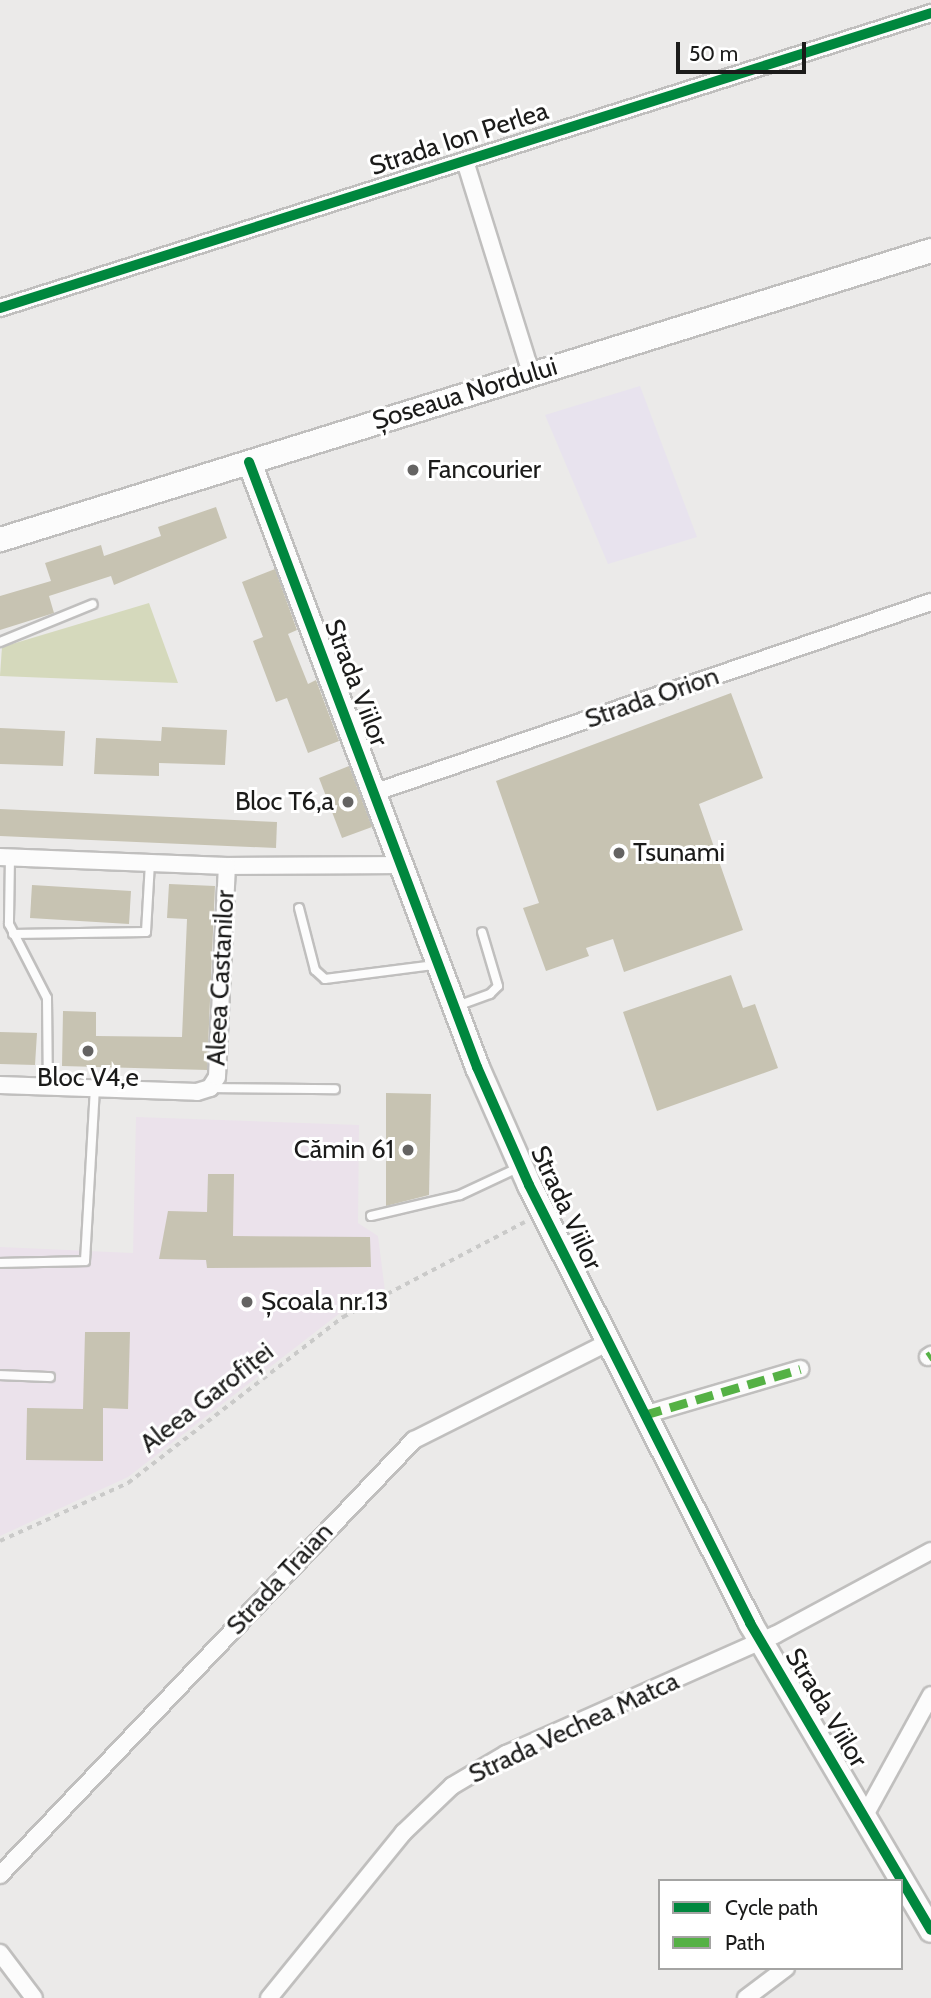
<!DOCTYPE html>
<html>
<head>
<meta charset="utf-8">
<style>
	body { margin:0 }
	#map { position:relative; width:931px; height:1998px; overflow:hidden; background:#ebeae9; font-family:Cabin,sans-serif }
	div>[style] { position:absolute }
	.commercial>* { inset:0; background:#e8e3ee }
	.education>* { inset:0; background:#ebe2eb }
	.green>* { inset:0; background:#d5d9bc }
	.building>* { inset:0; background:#c7c3b2 }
	.path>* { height:3.5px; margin-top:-1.75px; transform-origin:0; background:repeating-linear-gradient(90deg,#cacac9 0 5px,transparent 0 10px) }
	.roads { filter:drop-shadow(2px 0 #c0bfbe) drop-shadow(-2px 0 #c0bfbe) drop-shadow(0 2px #c0bfbe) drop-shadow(0 -2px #c0bfbe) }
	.lane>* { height:8px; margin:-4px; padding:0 4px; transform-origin:4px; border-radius:4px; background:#fcfcfc }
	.street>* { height:16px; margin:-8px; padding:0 8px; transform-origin:8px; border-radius:8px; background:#fcfcfc }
	.secondary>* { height:23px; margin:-11.5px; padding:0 11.5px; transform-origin:11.5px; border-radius:11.5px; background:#fcfcfc }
	.quiet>* { height:9px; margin-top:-4.5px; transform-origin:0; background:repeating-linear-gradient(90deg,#55b145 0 18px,transparent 0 27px) }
	.cycleway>* { height:10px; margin:-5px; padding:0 5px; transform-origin:5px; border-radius:5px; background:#00873e }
	.dots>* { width:19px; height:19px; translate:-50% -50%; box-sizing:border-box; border:4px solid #fff; border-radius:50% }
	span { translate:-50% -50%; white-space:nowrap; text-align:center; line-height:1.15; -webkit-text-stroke:6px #fff; paint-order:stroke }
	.street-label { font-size:26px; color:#1b1b1a }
	.poi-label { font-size:26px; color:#1b1b1a }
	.left { translate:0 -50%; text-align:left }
	.right { translate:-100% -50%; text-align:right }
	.legend { position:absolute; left:658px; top:1879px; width:245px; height:91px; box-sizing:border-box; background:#fff; border:2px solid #a4a4a3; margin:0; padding:9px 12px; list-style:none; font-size:21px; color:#1b1b1a }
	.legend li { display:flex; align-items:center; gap:14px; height:35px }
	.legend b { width:35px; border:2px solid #a4a4a3 }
	.scale { position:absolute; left:676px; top:42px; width:130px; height:32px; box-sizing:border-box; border:4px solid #1b1b1a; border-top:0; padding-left:9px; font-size:21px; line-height:24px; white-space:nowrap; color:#1b1b1a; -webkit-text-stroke:5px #fff; paint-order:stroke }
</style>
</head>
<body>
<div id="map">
	<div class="commercial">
		<i style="clip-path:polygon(640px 386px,697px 537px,608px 564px,545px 415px)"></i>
	</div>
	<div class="education">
		<i style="clip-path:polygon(136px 1117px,359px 1125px,358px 1223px,378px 1236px,385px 1291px,340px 1313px,128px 1477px,0 1536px,0 1247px,133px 1253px)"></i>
	</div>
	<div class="green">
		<i style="clip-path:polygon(149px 603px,178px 683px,0 676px,2px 647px)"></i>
	</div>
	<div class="building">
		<i style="clip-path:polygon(216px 507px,227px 538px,114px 585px,111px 576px,49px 596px,54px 613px,0 630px,0 596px,51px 581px,45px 563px,101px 545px,104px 556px,161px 536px,158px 527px)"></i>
		<i style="clip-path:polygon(275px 569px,297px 630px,288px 634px,308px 684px,316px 680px,339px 741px,308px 753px,287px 698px,276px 702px,253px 641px,263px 637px,242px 582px)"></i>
		<i style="clip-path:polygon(731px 693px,763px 778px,699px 804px,743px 930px,624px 972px,613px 939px,586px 948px,589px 956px,546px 971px,523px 908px,539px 903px,496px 781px)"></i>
		<i style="clip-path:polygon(162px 727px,227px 730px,225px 765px,159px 763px,159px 776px,94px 774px,96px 738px,161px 741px)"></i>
		<i style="clip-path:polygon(0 728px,65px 731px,63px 766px,0 764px)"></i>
		<i style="clip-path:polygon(349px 766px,372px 827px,342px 838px,319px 778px)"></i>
		<i style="clip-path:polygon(0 809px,277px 822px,276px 848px,0 836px)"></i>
		<i style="clip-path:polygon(169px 884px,215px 886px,207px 1070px,62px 1066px,63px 1011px,96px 1012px,96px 1036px,182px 1037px,187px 919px,167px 918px)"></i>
		<i style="clip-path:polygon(32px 885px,131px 891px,129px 924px,30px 918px)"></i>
		<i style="clip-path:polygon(731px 975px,743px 1008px,755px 1004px,778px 1068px,657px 1111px,623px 1012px)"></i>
		<i style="clip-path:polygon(0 1032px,37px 1033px,35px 1065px,0 1064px)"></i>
		<i style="clip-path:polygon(386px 1093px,431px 1094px,429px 1195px,386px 1206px)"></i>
		<i style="clip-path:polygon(208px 1174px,234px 1174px,233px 1236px,370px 1237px,371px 1267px,207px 1268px,206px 1260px,159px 1259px,168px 1211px,207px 1212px)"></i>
		<i style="clip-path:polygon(85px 1332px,130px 1332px,128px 1409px,103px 1408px,103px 1461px,26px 1460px,27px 1408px,83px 1409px)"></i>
	</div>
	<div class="path">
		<i style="left:0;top:1541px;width:141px;rotate:-24.4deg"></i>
		<i style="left:128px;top:1483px;width:272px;rotate:-37.7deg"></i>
		<i style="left:343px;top:1317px;width:205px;rotate:-27.6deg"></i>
	</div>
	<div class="roads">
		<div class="lane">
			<i style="left:0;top:642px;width:100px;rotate:-22.2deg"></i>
			<i style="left:10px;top:857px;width:67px;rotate:90.9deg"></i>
			<i style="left:9px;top:924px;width:83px;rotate:62.8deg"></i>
			<i style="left:47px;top:998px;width:90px;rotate:89.4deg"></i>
			<i style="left:299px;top:908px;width:64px;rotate:75.5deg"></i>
			<i style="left:315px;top:970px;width:13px;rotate:42deg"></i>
			<i style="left:325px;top:979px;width:111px;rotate:-7.3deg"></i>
			<i style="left:13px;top:934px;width:133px;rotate:-0.9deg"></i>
			<i style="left:146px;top:932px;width:69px;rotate:-86.7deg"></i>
			<i style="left:457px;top:1006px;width:35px;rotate:-20deg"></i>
			<i style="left:490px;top:994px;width:11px;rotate:-45deg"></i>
			<i style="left:498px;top:986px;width:56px;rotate:-106.5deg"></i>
			<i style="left:210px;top:1088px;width:125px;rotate:0.5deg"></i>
			<i style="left:371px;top:1216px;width:91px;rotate:-13.3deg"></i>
			<i style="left:460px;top:1195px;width:64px;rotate:-25deg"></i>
			<i style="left:0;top:1263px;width:85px;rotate:-1.3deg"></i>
			<i style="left:85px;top:1261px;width:172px;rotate:-86.7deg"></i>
			<i style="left:0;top:1375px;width:50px;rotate:2.3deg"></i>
		</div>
		<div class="street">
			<i style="left:465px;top:161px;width:222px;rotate:72.7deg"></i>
			<i style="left:0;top:308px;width:977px;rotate:-17.58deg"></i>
			<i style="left:373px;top:793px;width:590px;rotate:-18.9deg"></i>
			<i style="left:0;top:857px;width:227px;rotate:2.3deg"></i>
			<i style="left:227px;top:866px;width:173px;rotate:-0.3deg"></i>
			<i style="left:0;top:1085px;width:197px;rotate:2deg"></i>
			<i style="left:197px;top:1092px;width:14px;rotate:-17deg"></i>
			<i style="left:210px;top:1088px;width:13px;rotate:-58deg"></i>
			<i style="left:217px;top:1077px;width:211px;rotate:-87.3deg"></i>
			<i style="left:928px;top:1357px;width:4px;rotate:-34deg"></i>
			<i style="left:644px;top:1415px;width:163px;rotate:-16.4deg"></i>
			<i style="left:864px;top:1817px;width:139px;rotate:-61.2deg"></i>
			<i style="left:0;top:1875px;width:601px;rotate:-46.42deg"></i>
			<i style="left:414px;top:1440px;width:214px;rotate:-26.7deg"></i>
			<i style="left:0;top:1953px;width:56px;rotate:52.9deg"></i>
			<i style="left:269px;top:1998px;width:213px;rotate:-50.9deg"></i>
			<i style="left:403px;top:1833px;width:68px;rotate:-43.8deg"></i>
			<i style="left:452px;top:1786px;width:63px;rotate:-30.7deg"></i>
			<i style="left:506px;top:1754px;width:294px;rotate:-23.9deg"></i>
			<i style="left:775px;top:1635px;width:177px;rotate:-28.3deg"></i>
			<i style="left:746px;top:1998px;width:50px;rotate:-36.9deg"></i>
		</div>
		<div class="secondary">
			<i style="left:249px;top:462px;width:647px;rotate:69.35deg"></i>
			<i style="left:477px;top:1067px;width:129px;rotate:66.2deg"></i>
			<i style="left:529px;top:1185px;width:491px;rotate:63.2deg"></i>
			<i style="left:750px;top:1623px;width:356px;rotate:59.5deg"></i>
			<i style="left:0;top:539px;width:975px;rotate:-17.25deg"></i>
		</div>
	</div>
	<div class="quiet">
		<i style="left:928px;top:1357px;width:4px;rotate:-34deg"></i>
		<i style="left:644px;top:1415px;width:163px;rotate:-16.4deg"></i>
	</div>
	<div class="cycleway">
		<i style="left:0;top:308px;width:977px;rotate:-17.58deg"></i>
		<i style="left:249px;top:462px;width:647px;rotate:69.35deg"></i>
		<i style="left:477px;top:1067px;width:129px;rotate:66.2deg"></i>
		<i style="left:529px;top:1185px;width:491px;rotate:63.2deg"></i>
		<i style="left:750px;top:1623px;width:356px;rotate:59.5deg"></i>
	</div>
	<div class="dots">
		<i style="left:413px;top:470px;background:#646362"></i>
		<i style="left:348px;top:802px;background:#646362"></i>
		<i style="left:619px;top:853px;background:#646362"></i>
		<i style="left:88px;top:1051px;background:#646362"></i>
		<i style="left:408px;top:1150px;background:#646362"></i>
		<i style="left:247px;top:1302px;background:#646362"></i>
	</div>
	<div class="street-label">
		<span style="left:459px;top:139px;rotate:-18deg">Strada Ion Perlea</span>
		<span style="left:465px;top:394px;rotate:-17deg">Șoseaua Nordului</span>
		<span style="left:356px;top:683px;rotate:69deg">Strada Viilor</span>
		<span style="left:652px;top:698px;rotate:-19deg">Strada Orion</span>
		<span style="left:221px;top:978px;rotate:-87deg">Aleea Castanilor</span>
		<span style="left:566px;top:1208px;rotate:65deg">Strada Viilor</span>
		<span style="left:207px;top:1398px;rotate:-38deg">Aleea Garofiței</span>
		<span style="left:280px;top:1579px;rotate:-47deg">Strada Traian</span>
		<span style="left:826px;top:1708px;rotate:59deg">Strada Viilor</span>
		<span style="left:574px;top:1728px;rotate:-25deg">Strada Vechea Matca</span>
	</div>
	<div class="poi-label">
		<span class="left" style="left:427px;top:470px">Fancourier</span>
		<span class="right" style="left:334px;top:802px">Bloc T6,a</span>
		<span class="left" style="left:633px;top:853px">Tsunami</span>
		<span style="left:88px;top:1078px">Bloc V4,e</span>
		<span class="right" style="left:394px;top:1150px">Cămin 61</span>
		<span class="left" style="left:261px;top:1302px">Școala nr.13</span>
	</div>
	<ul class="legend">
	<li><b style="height:9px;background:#00873e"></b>Cycle path</li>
	<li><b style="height:9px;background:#55b145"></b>Path</li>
	</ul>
	<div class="scale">50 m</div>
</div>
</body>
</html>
